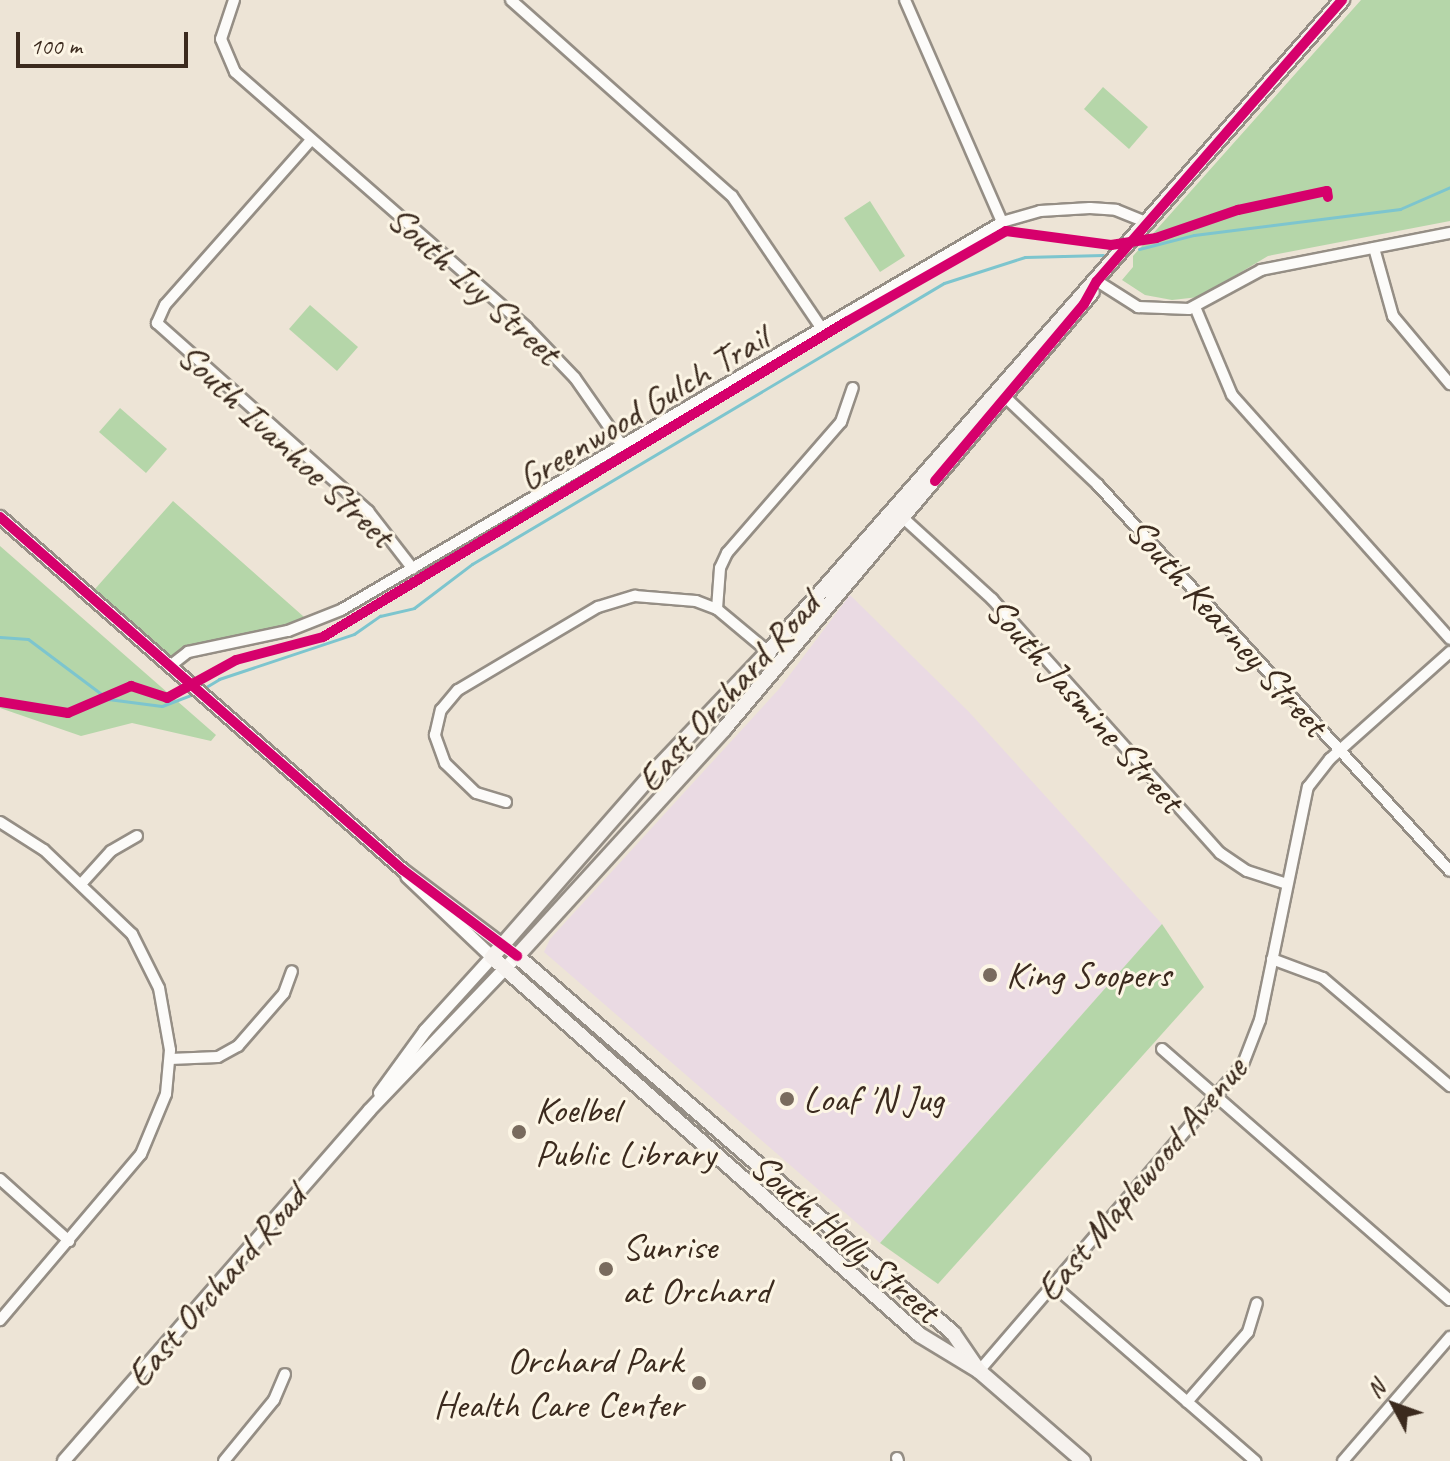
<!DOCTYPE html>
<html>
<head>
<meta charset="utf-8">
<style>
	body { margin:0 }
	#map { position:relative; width:1450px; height:1461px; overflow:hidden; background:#ede4d6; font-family:Caveat,sans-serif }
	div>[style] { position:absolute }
	.built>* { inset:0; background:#eadae3 }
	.green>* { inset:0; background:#b5d6a9 }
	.stream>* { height:3px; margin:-1.5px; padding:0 1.5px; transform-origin:1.5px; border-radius:1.5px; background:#7dc5ce }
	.roads { filter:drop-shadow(2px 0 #958e85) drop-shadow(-2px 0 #958e85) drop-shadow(0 2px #958e85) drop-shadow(0 -2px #958e85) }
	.minor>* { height:10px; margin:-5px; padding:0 5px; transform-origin:5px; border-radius:5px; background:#fcfbf9 }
	.tertiary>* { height:12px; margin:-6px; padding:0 6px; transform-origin:6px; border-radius:6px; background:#fcfbf9 }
	.secondary>* { height:14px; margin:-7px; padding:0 7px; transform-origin:7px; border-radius:7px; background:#f6f2ee }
	.cycleway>* { height:10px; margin:-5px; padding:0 5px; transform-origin:5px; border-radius:5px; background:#d6006c }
	.dots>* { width:22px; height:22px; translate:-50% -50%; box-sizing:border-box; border:4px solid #fcf5e5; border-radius:50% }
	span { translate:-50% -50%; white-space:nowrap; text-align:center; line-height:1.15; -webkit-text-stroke:6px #fcf5e5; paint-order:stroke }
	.street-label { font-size:38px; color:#3b2a1e }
	.poi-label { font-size:38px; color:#3b2a1e }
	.left { translate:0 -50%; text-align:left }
	.right { translate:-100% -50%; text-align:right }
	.north { position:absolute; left:1354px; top:1365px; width:80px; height:80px; -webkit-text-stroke:6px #fcf5e5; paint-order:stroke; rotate:311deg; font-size:22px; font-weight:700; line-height:32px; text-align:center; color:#3b2a1e }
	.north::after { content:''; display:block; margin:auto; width:28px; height:36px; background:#3b2a1e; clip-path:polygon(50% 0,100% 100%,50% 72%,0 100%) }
	.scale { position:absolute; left:16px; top:32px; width:172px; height:36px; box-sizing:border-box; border:4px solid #3b2a1e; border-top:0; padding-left:10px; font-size:24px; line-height:28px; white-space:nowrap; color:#3b2a1e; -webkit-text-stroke:6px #fcf5e5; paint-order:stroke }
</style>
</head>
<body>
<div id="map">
	<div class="built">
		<i style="clip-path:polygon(850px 595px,969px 712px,1162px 924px,880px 1243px,544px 952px,550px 939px,779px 689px)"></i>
	</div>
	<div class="green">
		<i style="clip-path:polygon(1361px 0,1450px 0,1450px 221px,1268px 256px,1199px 297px,1172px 300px,1145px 295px,1122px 280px,1133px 267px,1133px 256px)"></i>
		<i style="clip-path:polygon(1103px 87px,1148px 127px,1129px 149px,1084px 109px)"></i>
		<i style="clip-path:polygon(870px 201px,905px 256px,880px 272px,844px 218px)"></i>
		<i style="clip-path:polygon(310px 305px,358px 347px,337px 371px,289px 329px)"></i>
		<i style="clip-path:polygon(120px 408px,167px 449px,146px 473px,99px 432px)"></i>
		<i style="clip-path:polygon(173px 501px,312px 624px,196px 650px,175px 661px,95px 589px)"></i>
		<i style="clip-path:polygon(0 546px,216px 735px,211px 741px,132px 723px,81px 736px,0 708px)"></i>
		<i style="clip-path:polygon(1162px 924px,1204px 987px,938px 1284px,880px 1243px)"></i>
	</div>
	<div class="stream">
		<i style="left:1139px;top:249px;width:57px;rotate:-14.3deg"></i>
		<i style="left:1194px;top:235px;width:208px;rotate:-7.2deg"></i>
		<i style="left:1400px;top:209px;width:55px;rotate:-23.7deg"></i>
		<i style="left:0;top:637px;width:28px;rotate:4deg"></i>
		<i style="left:28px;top:639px;width:100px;rotate:36.9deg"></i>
		<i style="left:108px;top:699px;width:54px;rotate:7.4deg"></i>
		<i style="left:162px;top:706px;width:34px;rotate:-21deg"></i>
		<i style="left:201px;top:690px;width:21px;rotate:-31deg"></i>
		<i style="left:219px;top:679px;width:142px;rotate:-18.4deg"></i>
		<i style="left:354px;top:634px;width:32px;rotate:-35deg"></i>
		<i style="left:380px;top:616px;width:35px;rotate:-13deg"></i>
		<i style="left:414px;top:608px;width:73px;rotate:-37.2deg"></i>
		<i style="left:472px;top:564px;width:549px;rotate:-30.77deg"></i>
		<i style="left:944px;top:283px;width:85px;rotate:-17.8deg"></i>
		<i style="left:1025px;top:257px;width:78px;rotate:-1.5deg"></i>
	</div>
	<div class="roads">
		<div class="minor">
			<i style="left:234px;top:0;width:41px;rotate:108.4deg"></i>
			<i style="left:221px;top:39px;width:36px;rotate:67deg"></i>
			<i style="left:235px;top:72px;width:388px;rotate:41.2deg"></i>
			<i style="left:527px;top:328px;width:69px;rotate:46.2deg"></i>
			<i style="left:575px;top:378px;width:80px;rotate:55.1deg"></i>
			<i style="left:511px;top:0;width:295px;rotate:41.6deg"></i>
			<i style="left:732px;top:196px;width:157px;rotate:55.9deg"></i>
			<i style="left:905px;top:0;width:242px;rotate:66.4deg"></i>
			<i style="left:311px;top:140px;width:220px;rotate:131.5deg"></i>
			<i style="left:165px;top:305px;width:20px;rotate:114deg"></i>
			<i style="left:157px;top:323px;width:283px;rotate:41.7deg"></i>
			<i style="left:368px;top:511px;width:73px;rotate:52.2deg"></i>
			<i style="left:1374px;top:248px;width:71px;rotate:74.4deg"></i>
			<i style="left:1393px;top:316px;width:89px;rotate:50deg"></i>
			<i style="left:1097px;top:281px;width:49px;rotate:32.4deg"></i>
			<i style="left:1138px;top:307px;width:51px;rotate:2.2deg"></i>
			<i style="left:1189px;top:309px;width:82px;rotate:-28.4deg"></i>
			<i style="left:1261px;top:270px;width:193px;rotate:-11.1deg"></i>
			<i style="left:1195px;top:307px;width:95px;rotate:67.2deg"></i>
			<i style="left:1232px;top:395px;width:327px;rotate:48.2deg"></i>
			<i style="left:1001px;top:393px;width:134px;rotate:43.5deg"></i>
			<i style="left:1098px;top:485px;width:522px;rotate:47.64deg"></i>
			<i style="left:900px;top:515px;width:125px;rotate:42.4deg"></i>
			<i style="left:992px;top:599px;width:341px;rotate:48.1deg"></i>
			<i style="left:1220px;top:853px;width:32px;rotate:34deg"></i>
			<i style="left:1247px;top:871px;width:42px;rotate:18deg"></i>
			<i style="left:717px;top:609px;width:41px;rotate:-85.8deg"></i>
			<i style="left:720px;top:568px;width:17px;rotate:-65deg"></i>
			<i style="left:727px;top:553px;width:174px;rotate:-49deg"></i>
			<i style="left:841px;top:422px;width:36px;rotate:-71deg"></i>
			<i style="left:170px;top:666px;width:23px;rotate:-38deg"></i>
			<i style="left:188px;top:652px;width:102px;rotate:-11.9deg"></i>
			<i style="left:288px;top:631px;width:57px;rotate:-21.6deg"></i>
			<i style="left:341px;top:610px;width:766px;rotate:-30.41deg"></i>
			<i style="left:1002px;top:222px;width:40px;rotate:-16deg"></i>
			<i style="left:1040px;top:211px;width:50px;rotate:-3.4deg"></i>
			<i style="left:1090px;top:208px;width:26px;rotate:4deg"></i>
			<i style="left:1116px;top:210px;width:35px;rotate:22deg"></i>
			<i style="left:506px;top:802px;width:31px;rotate:-163deg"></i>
			<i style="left:476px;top:793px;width:43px;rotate:-135.9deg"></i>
			<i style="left:445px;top:763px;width:30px;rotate:-110deg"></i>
			<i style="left:435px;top:735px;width:26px;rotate:-77deg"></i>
			<i style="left:441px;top:710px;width:26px;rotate:-50deg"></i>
			<i style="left:458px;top:690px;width:163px;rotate:-30.7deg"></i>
			<i style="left:598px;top:607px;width:39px;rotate:-17deg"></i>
			<i style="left:635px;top:596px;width:61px;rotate:4.7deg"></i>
			<i style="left:696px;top:601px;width:22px;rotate:21deg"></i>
			<i style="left:717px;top:609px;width:70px;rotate:39.8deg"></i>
			<i style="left:0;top:822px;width:52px;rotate:32.5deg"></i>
			<i style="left:44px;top:850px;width:122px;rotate:43.7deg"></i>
			<i style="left:132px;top:934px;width:60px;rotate:63.4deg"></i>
			<i style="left:159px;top:988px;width:63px;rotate:79.9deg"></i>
			<i style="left:170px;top:1050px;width:44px;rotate:95.2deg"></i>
			<i style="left:166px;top:1094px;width:65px;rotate:112.6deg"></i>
			<i style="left:141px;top:1154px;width:218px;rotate:130.3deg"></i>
			<i style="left:82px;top:883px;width:43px;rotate:-47.8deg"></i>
			<i style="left:111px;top:851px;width:30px;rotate:-30deg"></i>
			<i style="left:1272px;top:959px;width:54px;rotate:20.4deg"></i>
			<i style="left:1323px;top:978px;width:167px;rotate:40.4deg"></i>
			<i style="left:1162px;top:1049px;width:382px;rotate:41.1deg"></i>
			<i style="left:170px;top:1059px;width:48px;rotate:-2.4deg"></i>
			<i style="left:218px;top:1057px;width:23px;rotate:-29deg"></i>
			<i style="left:238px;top:1046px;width:70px;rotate:-49deg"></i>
			<i style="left:284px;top:993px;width:23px;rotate:-70deg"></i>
			<i style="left:0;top:1179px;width:93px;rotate:41.9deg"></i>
			<i style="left:1054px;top:1286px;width:267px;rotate:41deg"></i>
			<i style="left:979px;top:1371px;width:405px;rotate:-49.3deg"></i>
			<i style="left:1243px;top:1064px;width:47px;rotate:-68.9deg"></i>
			<i style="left:1260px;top:1020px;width:238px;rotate:-78.4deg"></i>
			<i style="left:1308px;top:787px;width:36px;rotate:-52deg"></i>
			<i style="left:1330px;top:759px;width:161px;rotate:-41.7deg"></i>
			<i style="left:1187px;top:1402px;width:93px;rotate:-48.9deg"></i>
			<i style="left:1248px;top:1332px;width:30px;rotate:-73deg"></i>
			<i style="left:897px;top:1458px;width:3px;rotate:72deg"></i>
			<i style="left:224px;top:1461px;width:79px;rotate:-50.7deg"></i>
			<i style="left:274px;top:1400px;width:28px;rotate:-67deg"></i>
			<i style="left:1343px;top:1461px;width:164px;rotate:-49.2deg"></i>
		</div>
		<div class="tertiary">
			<i style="left:0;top:517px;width:536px;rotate:41.22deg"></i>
			<i style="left:403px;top:870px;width:143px;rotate:37deg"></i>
			<i style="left:517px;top:956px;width:214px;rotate:133.7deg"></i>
			<i style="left:369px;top:1111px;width:464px;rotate:131.1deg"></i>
			<i style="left:380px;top:1093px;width:77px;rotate:-54deg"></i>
			<i style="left:425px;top:1031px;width:100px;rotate:-47.8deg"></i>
			<i style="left:492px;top:957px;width:117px;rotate:-136.4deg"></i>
		</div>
		<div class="secondary">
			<i style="left:979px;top:1371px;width:46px;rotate:-124.4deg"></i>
			<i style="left:953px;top:1333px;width:576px;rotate:-139.15deg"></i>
			<i style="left:517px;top:956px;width:307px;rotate:-47.6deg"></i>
			<i style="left:724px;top:729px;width:571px;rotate:-49.9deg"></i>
			<i style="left:1083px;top:1461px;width:138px;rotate:-139.1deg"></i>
			<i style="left:979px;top:1371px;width:69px;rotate:-148.6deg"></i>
			<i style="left:920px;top:1335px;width:571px;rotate:-138.55deg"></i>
			<i style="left:492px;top:957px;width:246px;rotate:-48.8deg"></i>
			<i style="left:654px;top:772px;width:166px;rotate:-46.5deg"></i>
			<i style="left:768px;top:652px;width:869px;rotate:-48.64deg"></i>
		</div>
	</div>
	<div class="cycleway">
		<i style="left:935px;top:481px;width:231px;rotate:-49.9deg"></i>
		<i style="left:1084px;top:304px;width:26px;rotate:-61deg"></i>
		<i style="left:1097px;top:281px;width:373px;rotate:-48.9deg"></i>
		<i style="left:0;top:517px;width:536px;rotate:41.22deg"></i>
		<i style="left:403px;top:870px;width:143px;rotate:37deg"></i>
		<i style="left:0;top:702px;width:69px;rotate:9.2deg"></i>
		<i style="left:68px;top:713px;width:69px;rotate:-23.2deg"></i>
		<i style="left:131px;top:686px;width:38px;rotate:18deg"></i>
		<i style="left:167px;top:698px;width:79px;rotate:-28.8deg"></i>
		<i style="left:236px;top:660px;width:90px;rotate:-14.8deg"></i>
		<i style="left:323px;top:637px;width:611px;rotate:-31.06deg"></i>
		<i style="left:846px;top:322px;width:184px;rotate:-29.6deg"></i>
		<i style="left:1006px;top:231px;width:106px;rotate:7.6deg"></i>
		<i style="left:1111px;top:245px;width:46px;rotate:-8.8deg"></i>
		<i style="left:1156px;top:238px;width:87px;rotate:-18.9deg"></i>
		<i style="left:1238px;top:210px;width:91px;rotate:-12.1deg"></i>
		<i style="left:1327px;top:191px;width:6px;rotate:81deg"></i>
	</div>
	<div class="dots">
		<i style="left:990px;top:975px;background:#796b5e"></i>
		<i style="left:787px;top:1099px;background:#796b5e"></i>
		<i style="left:519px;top:1132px;background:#796b5e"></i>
		<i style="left:606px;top:1269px;background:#796b5e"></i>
		<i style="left:699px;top:1383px;background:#796b5e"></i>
	</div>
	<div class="street-label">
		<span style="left:474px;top:285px;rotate:42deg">South Ivy Street</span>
		<span style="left:643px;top:408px;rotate:-31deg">Greenwood Gulch Trail</span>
		<span style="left:286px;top:445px;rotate:43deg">South Ivanhoe Street</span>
		<span style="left:1227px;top:627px;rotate:48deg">South Kearney Street</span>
		<span style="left:728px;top:692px;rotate:-48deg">East Orchard Road</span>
		<span style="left:1085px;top:705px;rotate:48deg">South Jasmine Street</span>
		<span style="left:1141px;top:1179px;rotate:-50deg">East Maplewood Avenue</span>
		<span style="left:845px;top:1238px;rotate:41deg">South Holly Street</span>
		<span style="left:216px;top:1286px;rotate:-49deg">East Orchard Road</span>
	</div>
	<div class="poi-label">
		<span class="left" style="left:1006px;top:975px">King Soopers</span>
		<span class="left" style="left:803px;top:1099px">Loaf 'N Jug</span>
		<span class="left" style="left:535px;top:1132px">Koelbel<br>Public Library</span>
		<span class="left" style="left:622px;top:1269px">Sunrise<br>at Orchard</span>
		<span class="right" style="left:683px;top:1383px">Orchard Park<br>Health Care Center</span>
	</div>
	<div class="north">N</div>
	<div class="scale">100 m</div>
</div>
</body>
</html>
